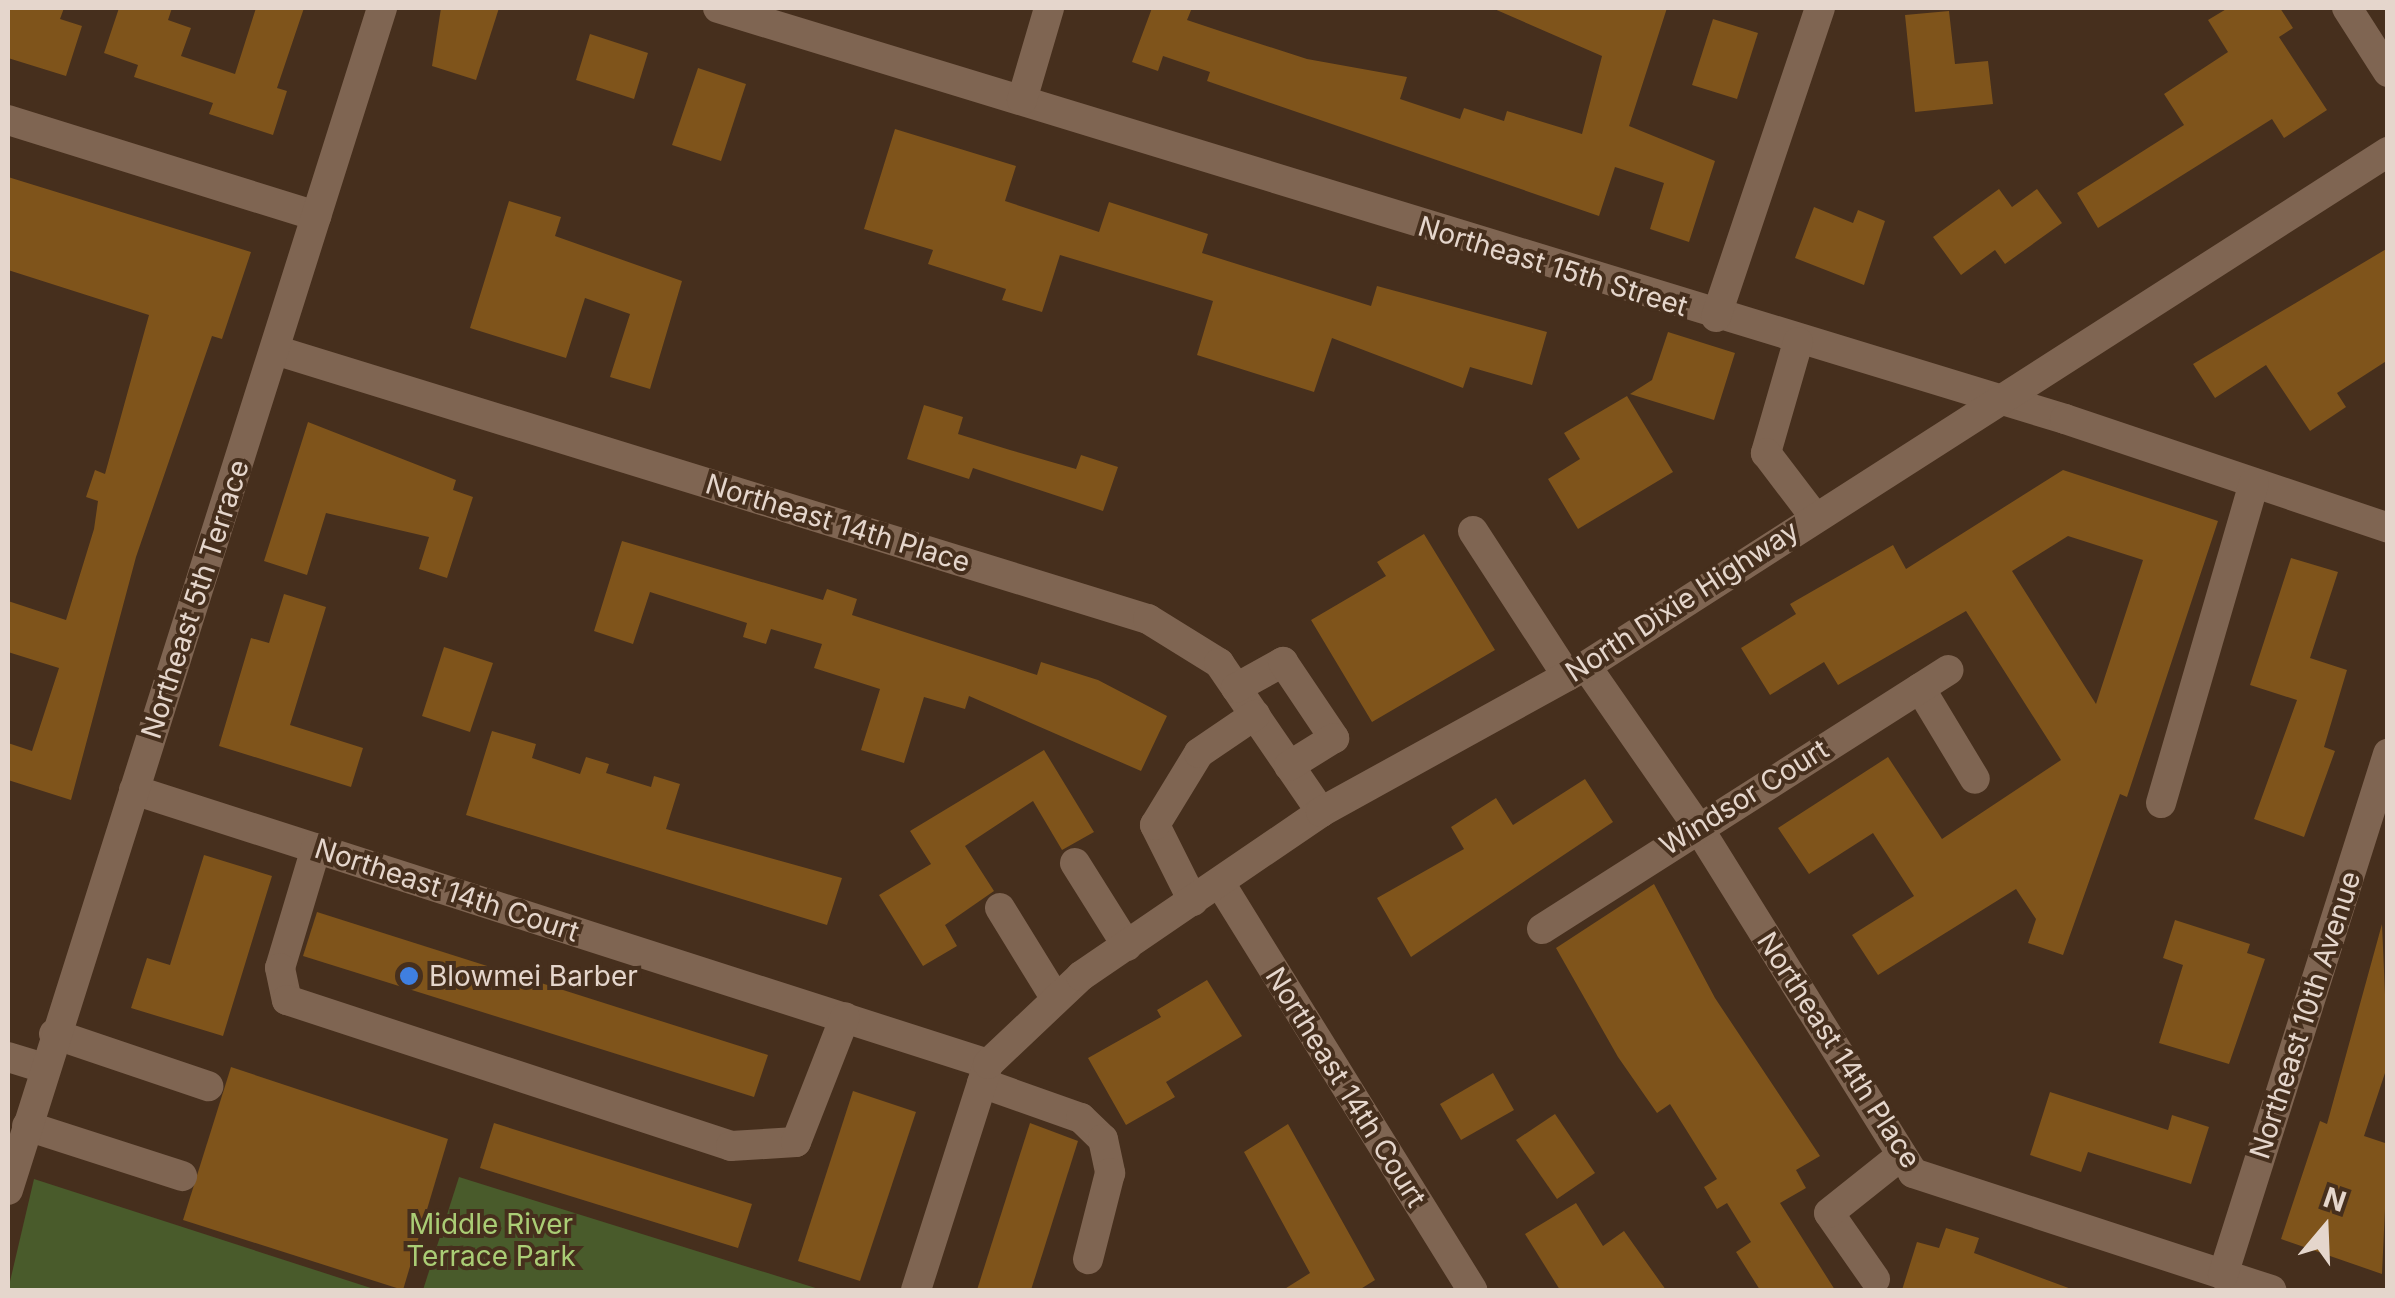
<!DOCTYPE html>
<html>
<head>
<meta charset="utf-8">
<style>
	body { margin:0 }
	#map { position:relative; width:2395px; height:1298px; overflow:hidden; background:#462f1d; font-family:Inter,sans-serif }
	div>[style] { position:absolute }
	.green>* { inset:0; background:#495b2b }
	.building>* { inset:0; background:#7f541b }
	.minor>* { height:30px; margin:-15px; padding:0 15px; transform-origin:15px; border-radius:15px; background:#7f6552 }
	.dots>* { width:28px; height:28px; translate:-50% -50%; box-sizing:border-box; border:5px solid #462f1d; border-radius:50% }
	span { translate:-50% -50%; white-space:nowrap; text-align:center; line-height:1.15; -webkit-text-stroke:8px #462f1d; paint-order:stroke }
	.street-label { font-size:28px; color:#e5d6cc }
	.poi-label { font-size:28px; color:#e5d6cc }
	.left { translate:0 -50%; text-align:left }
	.park-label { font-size:28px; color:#aacd75 }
	.frame { position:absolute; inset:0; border:10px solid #e5d6cc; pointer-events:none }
	.north { position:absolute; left:2275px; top:1178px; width:100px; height:100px; -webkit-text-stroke:8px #462f1d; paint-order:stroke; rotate:19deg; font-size:28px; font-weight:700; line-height:40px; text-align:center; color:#e5d6cc }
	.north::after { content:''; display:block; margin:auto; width:35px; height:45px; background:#e5d6cc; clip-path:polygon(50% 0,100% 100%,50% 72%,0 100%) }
</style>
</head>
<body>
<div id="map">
	<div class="green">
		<i style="clip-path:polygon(459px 1177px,822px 1290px,423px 1290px)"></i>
		<i style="clip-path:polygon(34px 1179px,377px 1290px,8px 1290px)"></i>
	</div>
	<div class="building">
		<i style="clip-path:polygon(8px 8px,64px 8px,60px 19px,82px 26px,66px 76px,8px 58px)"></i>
		<i style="clip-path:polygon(119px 8px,172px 8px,168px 20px,191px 28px,181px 56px,235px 74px,256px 8px,304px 8px,277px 88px,287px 91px,273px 135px,209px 114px,213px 103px,134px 77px,138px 65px,104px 53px)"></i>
		<i style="clip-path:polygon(441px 8px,499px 8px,476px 80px,432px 66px)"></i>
		<i style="clip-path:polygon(1152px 8px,1192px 8px,1187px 20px,1223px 32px,1307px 59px,1407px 77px,1400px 99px,1460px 119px,1464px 108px,1504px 121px,1507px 111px,1582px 134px,1602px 56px,1492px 8px,1667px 8px,1629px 126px,1715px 161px,1689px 242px,1650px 229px,1664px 183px,1615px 167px,1599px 216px,1207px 81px,1210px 72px,1163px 56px,1158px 71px,1132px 62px)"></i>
		<i style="clip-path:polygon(2228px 8px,2280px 8px,2293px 28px,2279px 37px,2327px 110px,2284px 138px,2272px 119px,2098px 228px,2077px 193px,2184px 125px,2164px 94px,2228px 52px,2208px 20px)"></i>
		<i style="clip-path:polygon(1949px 11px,1955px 64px,1988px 61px,1993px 104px,1915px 112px,1905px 15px)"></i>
		<i style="clip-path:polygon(1713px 19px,1758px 33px,1737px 99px,1692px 85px)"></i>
		<i style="clip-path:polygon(590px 34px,648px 53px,634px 99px,576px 80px)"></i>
		<i style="clip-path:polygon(698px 68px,746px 84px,721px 161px,672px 145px)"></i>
		<i style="clip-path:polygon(895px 129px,1016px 166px,1005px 201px,1099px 232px,1109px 202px,1208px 234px,1202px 253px,1371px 306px,1377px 286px,1547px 332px,1532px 385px,1470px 367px,1463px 388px,1332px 338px,1314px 392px,1197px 355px,1213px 301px,1060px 255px,1042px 312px,1002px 300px,1006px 289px,928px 264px,933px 250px,864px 229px)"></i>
		<i style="clip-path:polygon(8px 177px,251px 252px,222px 339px,212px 336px,136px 557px,71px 800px,8px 780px,8px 743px,32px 751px,59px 668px,8px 652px,8px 601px,66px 620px,94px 529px,98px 501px,86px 497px,95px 470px,105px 474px,149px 315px,8px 270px)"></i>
		<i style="clip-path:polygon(1999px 189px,2012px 207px,2037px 189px,2062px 223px,2005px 264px,1995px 250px,1961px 275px,1933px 237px)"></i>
		<i style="clip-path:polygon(509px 201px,561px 217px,555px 236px,682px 281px,650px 389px,610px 377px,630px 314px,585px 298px,566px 358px,470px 328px)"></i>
		<i style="clip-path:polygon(1814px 207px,1853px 223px,1858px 210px,1885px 221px,1864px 285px,1795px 258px)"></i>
		<i style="clip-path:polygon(2388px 248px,2388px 360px,2337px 393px,2346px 407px,2310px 431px,2266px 365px,2215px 398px,2193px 364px)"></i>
		<i style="clip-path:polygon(1668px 332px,1735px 353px,1714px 420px,1630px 394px,1652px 380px)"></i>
		<i style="clip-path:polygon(1627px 396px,1673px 472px,1578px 529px,1548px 479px,1580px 459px,1564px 433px)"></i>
		<i style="clip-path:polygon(924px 405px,963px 417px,958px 434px,1010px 450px,1076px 469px,1081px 455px,1118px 467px,1103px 511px,973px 468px,969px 479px,907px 459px)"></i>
		<i style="clip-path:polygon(308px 422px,456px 480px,453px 490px,473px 497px,447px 578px,419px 569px,429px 537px,326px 513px,307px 575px,264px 561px)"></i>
		<i style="clip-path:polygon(evenodd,2063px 470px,2218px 521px,2127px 797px,2120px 794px,2063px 955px,2028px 943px,2036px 919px,2016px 889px,1878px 975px,1852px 935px,1914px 896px,1873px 833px,1809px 874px,1778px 828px,1888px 757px,1942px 839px,2061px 760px,1966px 611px,1838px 685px,1824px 662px,1770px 695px,1741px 648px,1796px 614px,1790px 604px,1893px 545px,1906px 569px,2063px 470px,2068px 536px,2143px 560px,2096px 704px,2012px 571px,2068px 536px)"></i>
		<i style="clip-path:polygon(1424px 534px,1495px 650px,1372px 722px,1311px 620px,1386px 576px,1377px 562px)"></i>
		<i style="clip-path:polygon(622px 541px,823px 600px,827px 589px,857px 599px,852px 615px,1037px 675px,1041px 662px,1098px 680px,1167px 716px,1141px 771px,969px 696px,965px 709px,924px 697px,904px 763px,861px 750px,880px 689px,814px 668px,822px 644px,771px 629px,766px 644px,743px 637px,747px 623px,650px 592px,633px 644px,594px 631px)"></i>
		<i style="clip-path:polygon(2291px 558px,2338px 572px,2310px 658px,2347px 670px,2324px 747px,2335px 751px,2304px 837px,2254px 819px,2297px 700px,2250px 685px)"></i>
		<i style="clip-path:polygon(284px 594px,326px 607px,290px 725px,363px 748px,351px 787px,219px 746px,251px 638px,269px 643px)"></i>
		<i style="clip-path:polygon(444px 647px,493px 663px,470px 732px,422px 716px)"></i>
		<i style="clip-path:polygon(492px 731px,536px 744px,532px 758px,580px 774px,586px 757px,609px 764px,606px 773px,651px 787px,654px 776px,680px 784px,666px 829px,842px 878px,827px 925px,466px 815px)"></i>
		<i style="clip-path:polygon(1044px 750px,1094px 832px,1062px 850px,1033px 801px,965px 846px,994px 891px,945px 925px,957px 946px,923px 966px,879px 895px,931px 864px,910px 831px)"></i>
		<i style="clip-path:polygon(1585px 779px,1613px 822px,1411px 957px,1377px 898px,1464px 849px,1451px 827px,1496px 798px,1513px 825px)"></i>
		<i style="clip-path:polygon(204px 855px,272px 876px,223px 1036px,131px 1008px,147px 958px,170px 965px)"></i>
		<i style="clip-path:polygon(1654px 884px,1715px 998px,1820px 1156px,1796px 1170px,1806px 1188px,1780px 1203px,1835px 1290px,1760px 1290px,1736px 1252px,1751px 1242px,1727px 1203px,1717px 1209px,1704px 1187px,1717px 1179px,1670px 1104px,1657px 1113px,1618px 1057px,1556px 948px)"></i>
		<i style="clip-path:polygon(317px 912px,768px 1055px,754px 1097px,303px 956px)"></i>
		<i style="clip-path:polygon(2175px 920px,2250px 944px,2247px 953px,2265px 959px,2229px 1064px,2159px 1043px,2183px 965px,2163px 958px)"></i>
		<i style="clip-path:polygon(2382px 924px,2388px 1064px,2364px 1136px,2388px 1144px,2382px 1274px,2281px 1239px,2320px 1121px,2327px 1124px)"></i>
		<i style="clip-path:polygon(1207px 980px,1242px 1036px,1166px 1082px,1175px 1097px,1126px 1125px,1088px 1058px,1161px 1017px,1157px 1010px)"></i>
		<i style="clip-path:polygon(231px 1067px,448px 1139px,403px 1290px,183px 1220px)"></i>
		<i style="clip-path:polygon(1493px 1073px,1514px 1110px,1461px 1140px,1440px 1104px)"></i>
		<i style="clip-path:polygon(853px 1091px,916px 1112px,860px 1281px,798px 1261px)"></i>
		<i style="clip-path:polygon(2050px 1092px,2168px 1130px,2172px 1115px,2209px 1127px,2191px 1184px,2088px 1152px,2081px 1172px,2030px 1155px)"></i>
		<i style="clip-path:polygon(1555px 1114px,1595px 1173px,1557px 1199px,1516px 1140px)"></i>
		<i style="clip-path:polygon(494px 1123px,752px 1204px,738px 1248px,480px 1168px)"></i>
		<i style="clip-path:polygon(1030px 1123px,1078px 1141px,1031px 1290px,977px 1290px)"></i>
		<i style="clip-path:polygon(1288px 1124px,1375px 1280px,1359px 1290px,1283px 1290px,1310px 1273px,1244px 1152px)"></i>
		<i style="clip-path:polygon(1576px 1203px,1603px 1246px,1624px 1231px,1666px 1290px,1560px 1290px,1525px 1234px)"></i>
		<i style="clip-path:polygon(1946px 1228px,1979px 1238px,1974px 1253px,2074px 1290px,1902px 1290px,1917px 1242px,1939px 1248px)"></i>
	</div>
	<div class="minor">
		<i style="left:718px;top:8px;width:1408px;rotate:16.97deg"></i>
		<i style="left:2065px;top:419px;width:341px;rotate:18.6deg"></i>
		<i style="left:2347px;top:8px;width:76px;rotate:57.4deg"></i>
		<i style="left:1022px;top:100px;width:96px;rotate:-73.6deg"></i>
		<i style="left:8px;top:120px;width:323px;rotate:17.3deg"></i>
		<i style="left:1716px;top:317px;width:326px;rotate:-71.4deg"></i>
		<i style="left:1798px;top:342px;width:116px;rotate:106.1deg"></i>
		<i style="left:1766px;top:453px;width:79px;rotate:52.7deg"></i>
		<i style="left:275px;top:350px;width:914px;rotate:17.13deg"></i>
		<i style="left:1148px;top:619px;width:84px;rotate:31.8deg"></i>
		<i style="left:1219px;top:663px;width:181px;rotate:55.6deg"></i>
		<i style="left:1473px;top:531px;width:173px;rotate:57deg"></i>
		<i style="left:1586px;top:666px;width:193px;rotate:55.2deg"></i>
		<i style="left:1696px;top:824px;width:411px;rotate:58.1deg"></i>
		<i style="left:1913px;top:1173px;width:377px;rotate:18.1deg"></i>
		<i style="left:1236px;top:688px;width:54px;rotate:-29deg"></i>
		<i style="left:1283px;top:662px;width:92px;rotate:56.1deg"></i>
		<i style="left:1334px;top:738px;width:53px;rotate:148.1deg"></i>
		<i style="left:1920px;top:688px;width:106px;rotate:58.9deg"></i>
		<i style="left:134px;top:790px;width:897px;rotate:17.79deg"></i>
		<i style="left:2161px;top:803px;width:333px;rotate:-73.8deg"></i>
		<i style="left:316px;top:848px;width:125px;rotate:106.7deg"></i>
		<i style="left:280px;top:968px;width:33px;rotate:78deg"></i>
		<i style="left:287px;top:1000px;width:467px;rotate:18.2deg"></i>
		<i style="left:731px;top:1146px;width:65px;rotate:-3.5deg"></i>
		<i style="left:796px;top:1142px;width:134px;rotate:-68.6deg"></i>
		<i style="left:1075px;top:863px;width:98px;rotate:57.9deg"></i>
		<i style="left:1220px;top:883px;width:479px;rotate:58.2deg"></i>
		<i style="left:1193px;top:901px;width:85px;rotate:-116.6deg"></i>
		<i style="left:1155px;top:825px;width:84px;rotate:-58.6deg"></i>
		<i style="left:1199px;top:753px;width:68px;rotate:-34.2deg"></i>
		<i style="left:1000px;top:908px;width:107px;rotate:58.4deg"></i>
		<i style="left:1542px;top:929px;width:482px;rotate:-32.5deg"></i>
		<i style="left:54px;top:1034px;width:163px;rotate:18.7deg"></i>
		<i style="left:8px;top:1057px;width:38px;rotate:17deg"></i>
		<i style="left:982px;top:1083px;width:105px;rotate:19.5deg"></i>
		<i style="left:1081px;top:1118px;width:30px;rotate:44deg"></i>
		<i style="left:1103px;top:1139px;width:35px;rotate:78deg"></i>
		<i style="left:1110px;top:1173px;width:89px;rotate:104.3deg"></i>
		<i style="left:27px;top:1126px;width:163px;rotate:17.9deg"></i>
		<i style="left:8px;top:1190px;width:1240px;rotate:-72.44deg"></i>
		<i style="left:2223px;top:1275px;width:547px;rotate:-72.43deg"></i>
		<i style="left:1875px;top:1279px;width:80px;rotate:-124.9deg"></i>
		<i style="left:1829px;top:1213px;width:93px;rotate:-38.5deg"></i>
		<i style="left:916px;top:1290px;width:237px;rotate:-72.3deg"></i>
		<i style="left:988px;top:1064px;width:128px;rotate:-43.4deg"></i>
		<i style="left:1081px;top:976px;width:291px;rotate:-34.3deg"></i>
		<i style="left:1321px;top:812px;width:303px;rotate:-28.9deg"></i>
		<i style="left:1586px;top:666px;width:953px;rotate:-32.66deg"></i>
	</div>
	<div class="dots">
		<i style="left:409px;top:976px;background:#3f7fe0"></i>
	</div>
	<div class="street-label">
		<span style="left:1553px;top:266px;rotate:17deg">Northeast 15th Street</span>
		<span style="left:838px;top:523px;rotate:17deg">Northeast 14th Place</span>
		<span style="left:195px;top:599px;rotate:-72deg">Northeast 5th Terrace</span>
		<span style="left:1682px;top:601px;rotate:-33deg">North Dixie Highway</span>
		<span style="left:1744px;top:797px;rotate:-32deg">Windsor Court</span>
		<span style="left:447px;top:890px;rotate:18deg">Northeast 14th Court</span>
		<span style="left:2305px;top:1015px;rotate:-72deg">Northeast 10th Avenue</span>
		<span style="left:1839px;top:1050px;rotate:57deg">Northeast 14th Place</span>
		<span style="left:1346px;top:1087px;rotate:58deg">Northeast 14th Court</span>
	</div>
	<div class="poi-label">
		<span class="left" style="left:429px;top:976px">Blowmei Barber</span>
	</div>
	<div class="park-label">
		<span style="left:491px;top:1240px">Middle River<br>Terrace Park</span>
	</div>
	<div class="frame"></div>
	<div class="north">N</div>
</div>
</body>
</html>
